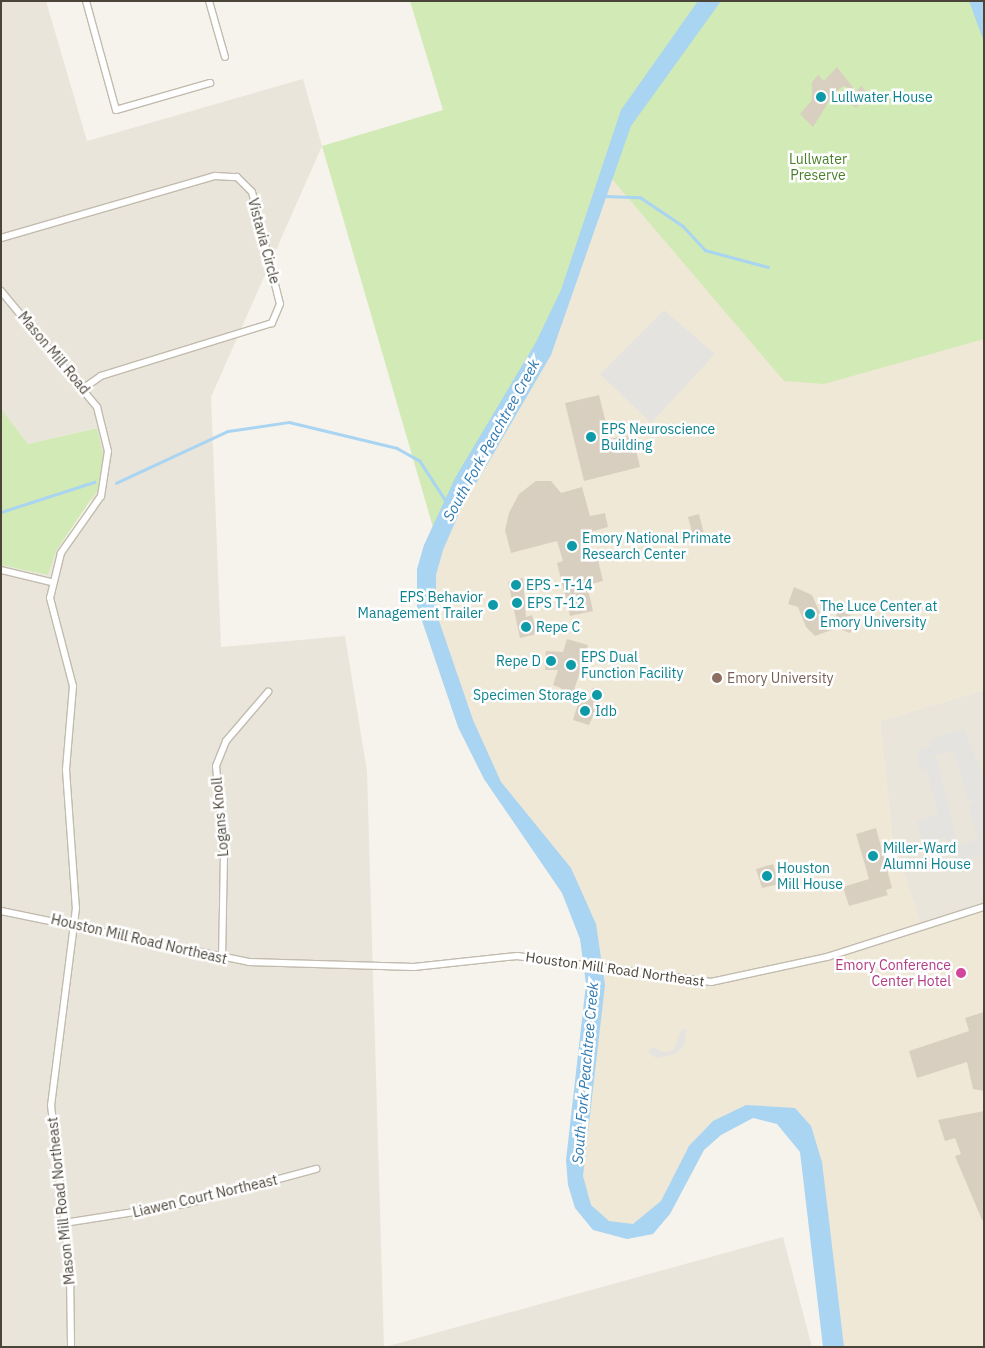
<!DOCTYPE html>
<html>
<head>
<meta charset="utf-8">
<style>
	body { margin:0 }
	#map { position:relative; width:985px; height:1348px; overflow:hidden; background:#f6f3ec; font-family:"IBM Plex Sans",sans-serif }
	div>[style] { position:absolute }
	.residential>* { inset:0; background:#eae5da }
	.education>* { inset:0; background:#efe8d6 }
	.green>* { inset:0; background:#d2eab5 }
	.parking>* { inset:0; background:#e5e3e0 }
	.water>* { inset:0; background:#a9d4f2 }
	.stream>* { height:2.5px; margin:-1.25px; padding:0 1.25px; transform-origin:1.25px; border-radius:1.25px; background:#a9d4f2 }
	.building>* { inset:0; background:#d8cfc1 }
	.roads { filter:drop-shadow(1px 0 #c2bbae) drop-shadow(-1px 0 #c2bbae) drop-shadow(0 1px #c2bbae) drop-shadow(0 -1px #c2bbae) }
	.street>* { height:6px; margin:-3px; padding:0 3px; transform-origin:3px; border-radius:3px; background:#fff }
	.dots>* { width:14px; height:14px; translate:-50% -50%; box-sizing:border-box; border:2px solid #fff; border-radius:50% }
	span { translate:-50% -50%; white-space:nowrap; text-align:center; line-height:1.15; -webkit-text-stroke:5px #fff; paint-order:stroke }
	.culture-label { font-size:14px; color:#0d838f }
	.left { translate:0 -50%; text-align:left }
	.right { translate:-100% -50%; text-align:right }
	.park-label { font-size:14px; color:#4a7f2a }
	.street-label { font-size:14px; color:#4b4439 }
	.education-label { font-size:14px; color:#785e54 }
	.hotel-label { font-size:14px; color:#b23c85 }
	.water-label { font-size:15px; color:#2e7ab2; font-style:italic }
	.frame { position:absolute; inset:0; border:2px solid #4b4439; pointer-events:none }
</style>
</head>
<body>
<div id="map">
	<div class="residential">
		<i style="clip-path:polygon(1px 1px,46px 1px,87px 141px,303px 79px,322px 146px,211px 397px,221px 647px,345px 636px,367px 771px,384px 1347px,1px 1347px,1px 565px,48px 575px,56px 551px,91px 505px,96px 428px,28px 444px,1px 410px)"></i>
		<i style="clip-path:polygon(984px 690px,984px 907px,921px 927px,892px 836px,880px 721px)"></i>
		<i style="clip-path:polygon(783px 1237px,812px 1347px,385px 1347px,475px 1322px)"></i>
	</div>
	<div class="education">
		<i style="clip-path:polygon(984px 1px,984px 690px,880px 721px,892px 836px,921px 927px,984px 907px,984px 1347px,834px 1347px,806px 1138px,766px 1111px,720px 1125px,658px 1218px,613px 1231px,581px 1195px,592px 1032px,582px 911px,505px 801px,445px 665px,428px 584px,606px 172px)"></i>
	</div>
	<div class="green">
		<i style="clip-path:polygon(410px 1px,984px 1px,984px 339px,824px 384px,784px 381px,606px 172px,564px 297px,437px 541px,322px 146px,443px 110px)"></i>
		<i style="clip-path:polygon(1px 409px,28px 444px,97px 428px,104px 460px,101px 485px,56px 551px,48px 575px,1px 565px)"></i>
	</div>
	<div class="parking">
		<i style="clip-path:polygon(664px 310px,715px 354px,651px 423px,600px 374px)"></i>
		<i style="clip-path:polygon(evenodd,964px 729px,984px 778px,984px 855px,957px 863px,945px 837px,923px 843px,917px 821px,938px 814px,926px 769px,921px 770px,917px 759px,918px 750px,932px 746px,930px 739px,964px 729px,954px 751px,967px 798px,974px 800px,969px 806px,978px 839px,958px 846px,937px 758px,932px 756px,954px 751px)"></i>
		<i style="clip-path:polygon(687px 1029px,684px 1045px,676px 1054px,656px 1058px,648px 1051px,653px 1047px,666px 1053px,674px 1049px,681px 1030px)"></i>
	</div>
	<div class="water">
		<i style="clip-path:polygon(698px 1px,721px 1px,631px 126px,551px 355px,460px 511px,443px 550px,436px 575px,436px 612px,473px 720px,501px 782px,571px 868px,596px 924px,605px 985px,583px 1176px,591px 1205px,609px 1221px,633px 1224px,661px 1201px,689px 1146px,713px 1121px,746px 1105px,795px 1108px,811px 1126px,822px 1162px,844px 1347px,823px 1347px,800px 1152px,777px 1124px,753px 1118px,721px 1135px,704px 1150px,670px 1214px,653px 1234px,627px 1239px,593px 1230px,575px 1208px,568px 1185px,566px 1160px,586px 984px,580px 939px,562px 893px,484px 779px,458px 727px,417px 606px,417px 569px,424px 545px,455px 478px,536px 342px,561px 290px,621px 110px)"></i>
		<i style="clip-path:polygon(969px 1px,984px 1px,984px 42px)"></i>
	</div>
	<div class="stream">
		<i style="left:603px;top:196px;width:37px;rotate:2deg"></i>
		<i style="left:640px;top:197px;width:52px;rotate:34deg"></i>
		<i style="left:683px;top:226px;width:33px;rotate:47deg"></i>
		<i style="left:705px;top:250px;width:65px;rotate:15.1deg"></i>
		<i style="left:116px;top:483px;width:123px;rotate:-24.9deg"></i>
		<i style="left:228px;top:431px;width:62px;rotate:-8.4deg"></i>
		<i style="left:289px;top:422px;width:111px;rotate:13.5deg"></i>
		<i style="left:397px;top:448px;width:26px;rotate:29deg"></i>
		<i style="left:420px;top:461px;width:48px;rotate:57deg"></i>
		<i style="left:1px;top:512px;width:98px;rotate:-17.9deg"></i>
	</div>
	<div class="building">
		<i style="clip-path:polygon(837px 67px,855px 90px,843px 86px,834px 93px,813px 127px,800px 114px,812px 100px,812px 82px,818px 75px,824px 81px)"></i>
		<i style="clip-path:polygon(861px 86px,867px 92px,856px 108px,848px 102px)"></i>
		<i style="clip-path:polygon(599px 395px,610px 439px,632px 434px,640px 467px,584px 481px,565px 403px)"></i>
		<i style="clip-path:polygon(536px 481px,551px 481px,561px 493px,582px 487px,590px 516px,605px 513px,608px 527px,583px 534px,590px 562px,598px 560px,603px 581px,587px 585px,593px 611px,570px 616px,557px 563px,563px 561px,557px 541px,511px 553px,505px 530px,509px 513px,519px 494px)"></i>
		<i style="clip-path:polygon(699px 514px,704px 534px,693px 536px,688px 517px)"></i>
		<i style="clip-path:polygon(523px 578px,526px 617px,532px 615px,537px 634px,520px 638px,508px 582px)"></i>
		<i style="clip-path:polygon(794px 587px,812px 595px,824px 622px,834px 621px,839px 609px,857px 619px,850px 633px,837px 628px,815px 636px,806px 627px,798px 607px,788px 604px)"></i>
		<i style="clip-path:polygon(567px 639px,588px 645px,571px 700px,559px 696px,561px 688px,553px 685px,558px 670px,545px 670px,546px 651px,563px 652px)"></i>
		<i style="clip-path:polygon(593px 688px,604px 692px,589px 725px,573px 720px,580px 697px,589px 700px)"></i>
		<i style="clip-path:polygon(876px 828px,892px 888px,886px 890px,888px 895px,849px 906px,843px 887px,869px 879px,856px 834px)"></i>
		<i style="clip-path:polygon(773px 864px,779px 884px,762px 888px,756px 869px)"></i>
		<i style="clip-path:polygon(984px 1012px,984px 1091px,973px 1089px,967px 1062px,917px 1078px,909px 1051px,969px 1031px,965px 1018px)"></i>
		<i style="clip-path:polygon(984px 1111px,984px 1220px,982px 1220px,955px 1156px,961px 1154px,955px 1138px,945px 1141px,938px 1120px)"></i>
	</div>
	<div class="roads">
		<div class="street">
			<i style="left:86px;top:1px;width:113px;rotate:74.6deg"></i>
			<i style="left:116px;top:110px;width:98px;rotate:-16deg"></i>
			<i style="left:209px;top:1px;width:58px;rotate:74.1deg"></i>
			<i style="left:1px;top:238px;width:223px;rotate:-16.2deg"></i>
			<i style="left:215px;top:176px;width:22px;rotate:3deg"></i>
			<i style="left:237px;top:177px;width:21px;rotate:45deg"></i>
			<i style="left:252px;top:192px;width:115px;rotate:76deg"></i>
			<i style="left:280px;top:304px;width:21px;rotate:113deg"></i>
			<i style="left:272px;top:323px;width:179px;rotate:162.8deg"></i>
			<i style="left:101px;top:376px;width:21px;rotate:145deg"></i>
			<i style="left:1px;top:291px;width:151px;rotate:50.4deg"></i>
			<i style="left:97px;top:407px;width:45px;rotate:76deg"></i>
			<i style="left:108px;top:451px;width:46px;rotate:98.8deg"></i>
			<i style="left:101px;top:496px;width:70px;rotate:125.1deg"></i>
			<i style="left:61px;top:553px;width:46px;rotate:103.7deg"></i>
			<i style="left:50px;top:598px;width:91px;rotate:75.4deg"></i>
			<i style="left:73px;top:686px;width:84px;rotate:94.8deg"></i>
			<i style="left:66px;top:770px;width:138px;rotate:85.9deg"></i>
			<i style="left:76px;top:908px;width:199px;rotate:97.2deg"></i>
			<i style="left:51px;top:1105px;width:168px;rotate:83.5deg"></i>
			<i style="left:70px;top:1272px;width:75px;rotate:89.2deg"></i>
			<i style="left:1px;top:570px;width:51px;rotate:13.5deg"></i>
			<i style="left:1px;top:911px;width:253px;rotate:11.6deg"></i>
			<i style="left:249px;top:962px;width:165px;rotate:1.7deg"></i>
			<i style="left:414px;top:967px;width:104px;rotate:-6.1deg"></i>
			<i style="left:517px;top:956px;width:196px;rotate:7.6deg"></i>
			<i style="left:711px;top:982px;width:119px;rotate:-12.2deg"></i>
			<i style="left:827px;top:957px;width:165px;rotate:-17.7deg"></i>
			<i style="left:222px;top:959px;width:102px;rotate:-88.9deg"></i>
			<i style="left:224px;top:857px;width:91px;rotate:-95deg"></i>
			<i style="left:216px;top:766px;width:27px;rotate:-68deg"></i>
			<i style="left:226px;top:741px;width:65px;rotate:-49.4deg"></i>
			<i style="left:64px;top:1223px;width:123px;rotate:-8.9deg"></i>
			<i style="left:186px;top:1204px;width:135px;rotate:-15.1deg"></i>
		</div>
	</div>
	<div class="dots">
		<i style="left:821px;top:97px;background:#0f9aa8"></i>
		<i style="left:591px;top:437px;background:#0f9aa8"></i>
		<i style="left:572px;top:546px;background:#0f9aa8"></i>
		<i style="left:516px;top:585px;background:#0f9aa8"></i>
		<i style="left:517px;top:603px;background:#0f9aa8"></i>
		<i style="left:493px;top:605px;background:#0f9aa8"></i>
		<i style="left:810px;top:614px;background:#0f9aa8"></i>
		<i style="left:526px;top:627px;background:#0f9aa8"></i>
		<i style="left:551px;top:661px;background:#0f9aa8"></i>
		<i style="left:571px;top:665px;background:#0f9aa8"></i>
		<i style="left:717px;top:678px;background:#8d6e63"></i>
		<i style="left:597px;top:695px;background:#0f9aa8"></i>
		<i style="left:585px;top:711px;background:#0f9aa8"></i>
		<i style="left:873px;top:856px;background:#0f9aa8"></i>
		<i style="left:767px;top:876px;background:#0f9aa8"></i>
		<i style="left:961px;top:973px;background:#d1479c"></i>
	</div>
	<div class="culture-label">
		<span class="left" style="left:831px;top:97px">Lullwater House</span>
		<span class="left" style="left:601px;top:437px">EPS Neuroscience<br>Building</span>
		<span class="left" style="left:582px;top:546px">Emory National Primate<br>Research Center</span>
		<span class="left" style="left:526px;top:585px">EPS - T-14</span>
		<span class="right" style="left:483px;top:605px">EPS Behavior<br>Management Trailer</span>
		<span class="left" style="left:527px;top:603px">EPS T-12</span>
		<span class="left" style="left:820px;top:614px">The Luce Center at<br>Emory University</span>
		<span class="left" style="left:536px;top:627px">Repe C</span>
		<span class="left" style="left:581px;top:665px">EPS Dual<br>Function Facility</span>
		<span class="right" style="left:541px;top:661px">Repe D</span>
		<span class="right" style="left:587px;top:695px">Specimen Storage</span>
		<span class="left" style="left:595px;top:711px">Idb</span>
		<span class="left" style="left:883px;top:856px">Miller-Ward<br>Alumni House</span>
		<span class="left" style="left:777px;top:876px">Houston<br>Mill House</span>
	</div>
	<div class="park-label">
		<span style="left:818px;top:167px">Lullwater<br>Preserve</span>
	</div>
	<div class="street-label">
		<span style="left:264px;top:241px;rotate:75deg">Vistavia Circle</span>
		<span style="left:54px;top:353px;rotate:50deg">Mason Mill Road</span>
		<span style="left:220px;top:817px;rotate:-95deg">Logans Knoll</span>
		<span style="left:139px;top:939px;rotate:13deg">Houston Mill Road Northeast</span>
		<span style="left:615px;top:969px;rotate:8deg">Houston Mill Road Northeast</span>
		<span style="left:205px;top:1196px;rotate:-13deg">Liawen Court Northeast</span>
		<span style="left:61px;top:1201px;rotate:-96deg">Mason Mill Road Northeast</span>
	</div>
	<div class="education-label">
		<span class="left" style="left:727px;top:678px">Emory University</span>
	</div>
	<div class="hotel-label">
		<span class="right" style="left:951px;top:973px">Emory Conference<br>Center Hotel</span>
	</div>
	<div class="water-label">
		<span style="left:491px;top:440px;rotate:-61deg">South Fork Peachtree Creek</span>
		<span style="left:585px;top:1073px;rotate:-85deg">South Fork Peachtree Creek</span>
	</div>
	<div class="frame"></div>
</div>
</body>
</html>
